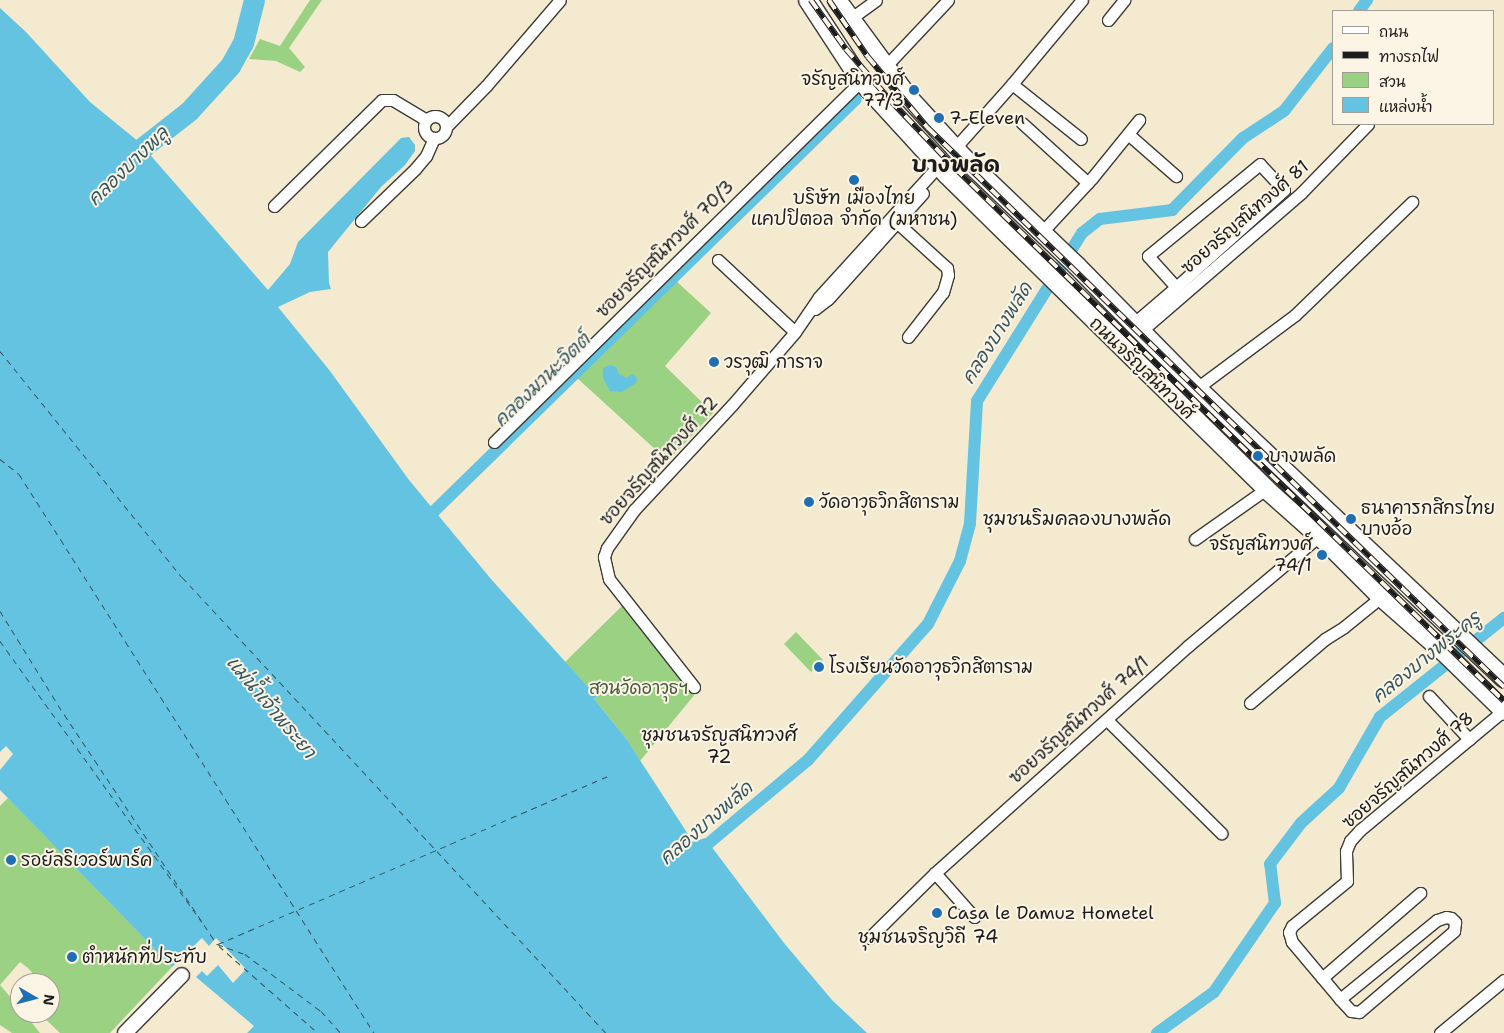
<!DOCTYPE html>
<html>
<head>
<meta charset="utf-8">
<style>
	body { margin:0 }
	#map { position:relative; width:1504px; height:1033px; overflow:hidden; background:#f4ead0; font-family:"Shantell Sans","Playpen Sans Thai",sans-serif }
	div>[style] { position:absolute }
	.green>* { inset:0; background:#9bd183 }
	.water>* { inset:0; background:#63c3e1 }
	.canal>* { height:12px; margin:-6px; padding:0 6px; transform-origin:6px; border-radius:6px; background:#63c3e1 }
	.river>* { height:21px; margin:-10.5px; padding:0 10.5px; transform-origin:10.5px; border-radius:10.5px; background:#63c3e1 }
	.ferry>* { height:1px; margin-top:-0.5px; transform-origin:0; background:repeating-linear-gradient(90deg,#355661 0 6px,transparent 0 11px) }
	.roads { filter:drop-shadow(1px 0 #3c3b37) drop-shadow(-1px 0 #3c3b37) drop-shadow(0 1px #3c3b37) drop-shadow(0 -1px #3c3b37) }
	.minor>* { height:11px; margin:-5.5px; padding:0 5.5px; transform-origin:5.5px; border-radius:5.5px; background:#fff }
	.minor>.ring { margin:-5.5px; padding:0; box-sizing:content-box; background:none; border:11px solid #fff; border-radius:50% }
	.tertiary>* { height:14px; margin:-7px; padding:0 7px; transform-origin:7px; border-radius:7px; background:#fff }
	.primary>* { height:18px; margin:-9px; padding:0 9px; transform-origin:9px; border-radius:9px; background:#fff }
	.rail>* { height:5.5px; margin-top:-2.75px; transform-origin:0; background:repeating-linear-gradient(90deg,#fcf5e5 0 11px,#1c1c1c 0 22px); box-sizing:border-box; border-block:1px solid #1c1c1c }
	.dots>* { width:14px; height:14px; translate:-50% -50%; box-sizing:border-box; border:2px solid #fcf5e5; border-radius:50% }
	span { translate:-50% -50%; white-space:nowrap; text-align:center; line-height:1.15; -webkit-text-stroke:4px #fcf5e5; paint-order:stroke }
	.poi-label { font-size:18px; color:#1c1c1c }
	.right { translate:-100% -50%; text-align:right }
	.left { translate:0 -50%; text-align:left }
	.street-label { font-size:18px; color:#1c1c1c }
	.park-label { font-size:18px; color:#485b40 }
	.water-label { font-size:19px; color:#355661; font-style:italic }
	.neighbourhood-label { font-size:19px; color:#1c1c1c }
	.district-label { font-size:22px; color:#1c1c1c; font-weight:700 }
	.legend { position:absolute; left:1332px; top:10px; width:162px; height:115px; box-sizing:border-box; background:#fcf5e5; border:1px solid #a29e95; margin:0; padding:6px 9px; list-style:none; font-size:15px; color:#1c1c1c }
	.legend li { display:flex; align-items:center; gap:10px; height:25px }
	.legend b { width:25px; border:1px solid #a29e95 }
	.north { position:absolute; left:10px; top:973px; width:50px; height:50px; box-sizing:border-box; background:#fcf5e5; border:1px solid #a29e95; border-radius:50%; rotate:98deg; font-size:14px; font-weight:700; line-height:20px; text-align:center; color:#1c1c1c }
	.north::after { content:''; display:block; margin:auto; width:18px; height:22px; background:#1f6fb2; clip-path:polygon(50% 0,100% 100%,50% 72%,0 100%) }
</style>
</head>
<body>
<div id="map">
	<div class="green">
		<i style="clip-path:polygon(310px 0,322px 0,289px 48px,305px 67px,300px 72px,276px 61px,249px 59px,260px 39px,280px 46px)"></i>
		<i style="clip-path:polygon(675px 280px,711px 313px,665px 366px,713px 413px,668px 461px,576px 377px)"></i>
		<i style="clip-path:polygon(624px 604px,696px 693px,640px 761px,625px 737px,594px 699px,597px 697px,565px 662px)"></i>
		<i style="clip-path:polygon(796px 632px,823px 660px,811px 672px,784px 644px)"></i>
		<i style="clip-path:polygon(8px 798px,172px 967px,110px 1033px,60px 1033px,39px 1013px,50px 1013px,50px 1000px,52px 997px,50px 994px,50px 983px,41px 983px,28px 968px,20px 962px,0 985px,20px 1008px,20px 1013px,24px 1013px,40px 1033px,12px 1033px,0 1025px,0 806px)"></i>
	</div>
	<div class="water">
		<i style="clip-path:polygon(0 8px,26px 32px,90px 102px,139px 142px,268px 290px,290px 264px,298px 242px,401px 138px,409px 137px,415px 145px,415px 151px,405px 165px,381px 187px,328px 252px,329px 283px,331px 289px,310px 292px,278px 307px,330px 371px,409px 480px,491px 579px,597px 697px,594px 699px,625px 737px,693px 842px,705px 838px,784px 943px,832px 1000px,867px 1033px,247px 1033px,254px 1026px,196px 977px,202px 971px,207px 976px,218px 965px,233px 983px,246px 969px,216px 938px,209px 946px,202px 938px,172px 967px,0 790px,0 770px,13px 754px,6px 746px,0 752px)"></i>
		<i style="clip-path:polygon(610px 365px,616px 367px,619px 374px,626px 378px,633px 374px,637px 378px,636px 383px,622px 392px,610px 391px,603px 378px,603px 368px)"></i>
	</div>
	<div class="canal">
		<i style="left:1359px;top:11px;width:14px;rotate:-54deg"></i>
		<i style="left:423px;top:522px;width:605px;rotate:-44.33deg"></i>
		<i style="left:697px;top:853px;width:145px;rotate:-40deg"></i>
		<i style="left:808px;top:760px;width:181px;rotate:-48.6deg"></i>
		<i style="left:928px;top:624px;width:71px;rotate:-63.1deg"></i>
		<i style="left:960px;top:561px;width:39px;rotate:-75deg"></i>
		<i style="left:970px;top:523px;width:122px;rotate:-86.7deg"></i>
		<i style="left:977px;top:401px;width:198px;rotate:-58deg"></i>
		<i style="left:1082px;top:233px;width:23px;rotate:-38deg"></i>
		<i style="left:1100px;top:219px;width:73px;rotate:-7.1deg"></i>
		<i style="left:1172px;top:210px;width:101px;rotate:-45.4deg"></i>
		<i style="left:1243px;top:138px;width:49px;rotate:-33.4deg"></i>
		<i style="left:1284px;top:111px;width:80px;rotate:-52.1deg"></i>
		<i style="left:1157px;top:1033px;width:70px;rotate:-35.7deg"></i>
		<i style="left:1214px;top:992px;width:108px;rotate:-55.6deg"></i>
		<i style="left:1275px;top:903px;width:39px;rotate:-97deg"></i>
		<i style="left:1270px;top:864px;width:51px;rotate:-52.9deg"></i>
		<i style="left:1301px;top:823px;width:52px;rotate:-42.6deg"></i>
		<i style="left:1339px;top:788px;width:82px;rotate:-60deg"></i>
		<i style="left:1380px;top:717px;width:159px;rotate:-38.6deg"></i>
	</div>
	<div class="river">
		<i style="left:124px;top:167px;width:28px;rotate:-46deg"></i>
		<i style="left:143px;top:147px;width:58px;rotate:-38deg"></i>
		<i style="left:189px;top:111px;width:61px;rotate:-47.7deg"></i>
		<i style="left:230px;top:66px;width:26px;rotate:-61deg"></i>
		<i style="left:243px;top:43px;width:44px;rotate:-75.7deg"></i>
	</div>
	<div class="ferry">
		<i style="left:0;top:351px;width:290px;rotate:51.2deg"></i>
		<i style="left:182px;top:577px;width:623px;rotate:47.08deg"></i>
		<i style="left:0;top:459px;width:24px;rotate:38deg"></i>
		<i style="left:19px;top:474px;width:662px;rotate:57.58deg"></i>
		<i style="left:0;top:611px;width:110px;rotate:58.3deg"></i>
		<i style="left:58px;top:705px;width:287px;rotate:56.4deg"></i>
		<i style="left:217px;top:944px;width:30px;rotate:20deg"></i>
		<i style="left:245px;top:954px;width:95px;rotate:36.9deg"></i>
		<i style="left:321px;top:1011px;width:30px;rotate:48deg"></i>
		<i style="left:0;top:641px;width:346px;rotate:54.3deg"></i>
		<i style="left:218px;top:944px;width:429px;rotate:-23.3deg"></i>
		<i style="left:219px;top:946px;width:132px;rotate:41.3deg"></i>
	</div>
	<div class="roads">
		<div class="minor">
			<i style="left:850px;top:19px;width:32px;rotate:-36deg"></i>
			<i style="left:1108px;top:20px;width:26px;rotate:-51deg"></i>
			<i style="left:885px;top:67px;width:92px;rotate:-46.8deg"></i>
			<i style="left:1012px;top:84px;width:88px;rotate:38.6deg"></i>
			<i class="ring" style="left:424px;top:116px;width:11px;height:11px"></i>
			<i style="left:1022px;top:123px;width:89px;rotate:42.3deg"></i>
			<i style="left:446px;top:127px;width:57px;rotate:-45.7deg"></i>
			<i style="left:486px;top:86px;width:113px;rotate:-49.3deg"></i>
			<i style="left:1128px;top:134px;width:64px;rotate:41.2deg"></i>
			<i style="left:955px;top:148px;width:86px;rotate:-48.3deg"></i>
			<i style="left:1012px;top:84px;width:109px;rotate:-50.2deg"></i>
			<i style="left:274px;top:206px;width:151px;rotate:-44.5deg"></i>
			<i style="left:382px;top:100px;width:11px"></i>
			<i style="left:393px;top:100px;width:39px;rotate:31deg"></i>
			<i style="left:892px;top:218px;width:74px;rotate:42.3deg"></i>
			<i style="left:947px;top:268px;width:7px;rotate:82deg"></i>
			<i style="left:948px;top:275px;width:18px;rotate:106deg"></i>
			<i style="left:943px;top:292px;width:57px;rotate:127.9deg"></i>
			<i style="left:361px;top:221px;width:75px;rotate:-43.9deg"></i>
			<i style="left:415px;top:169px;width:17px;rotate:-50deg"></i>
			<i style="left:426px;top:156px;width:20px;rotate:-66deg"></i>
			<i style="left:1042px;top:232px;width:74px;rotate:-47.2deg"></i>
			<i style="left:1092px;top:178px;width:75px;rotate:-51deg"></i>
			<i style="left:718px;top:260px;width:105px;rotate:43.1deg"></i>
			<i style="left:815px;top:309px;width:16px;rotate:-38deg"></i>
			<i style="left:828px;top:299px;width:142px;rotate:-48.1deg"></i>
			<i style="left:1133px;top:324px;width:57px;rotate:-40.7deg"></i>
			<i style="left:1176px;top:287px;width:145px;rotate:-41.9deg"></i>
			<i style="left:1284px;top:190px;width:35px;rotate:-133deg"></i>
			<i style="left:1260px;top:164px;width:145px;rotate:140.6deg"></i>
			<i style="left:1148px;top:256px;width:42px;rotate:47.9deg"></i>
			<i style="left:1140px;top:332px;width:213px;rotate:-40.8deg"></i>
			<i style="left:1301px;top:193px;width:96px;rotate:-45.8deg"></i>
			<i style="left:1197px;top:388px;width:122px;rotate:-36.7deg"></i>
			<i style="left:1295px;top:315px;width:163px;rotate:-44deg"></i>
			<i style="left:494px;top:442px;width:515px;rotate:-44.53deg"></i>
			<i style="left:1195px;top:539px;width:87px;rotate:-35.2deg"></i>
			<i style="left:694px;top:687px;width:137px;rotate:-128.2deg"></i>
			<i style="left:609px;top:579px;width:23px;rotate:-103deg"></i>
			<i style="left:604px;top:557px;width:9px;rotate:-72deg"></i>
			<i style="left:607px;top:548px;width:47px;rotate:-54.6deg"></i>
			<i style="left:634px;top:510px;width:144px;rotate:-47deg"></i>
			<i style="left:732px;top:405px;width:96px;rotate:-49.2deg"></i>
			<i style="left:795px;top:332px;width:42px;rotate:-55.6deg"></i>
			<i style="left:819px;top:297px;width:177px;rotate:-47.7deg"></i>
			<i style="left:1429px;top:696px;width:59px;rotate:47.1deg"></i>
			<i style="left:1250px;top:703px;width:99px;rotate:-40.5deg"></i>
			<i style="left:1325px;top:639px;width:22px;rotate:-32deg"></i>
			<i style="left:1344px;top:627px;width:48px;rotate:-39deg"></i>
			<i style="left:1107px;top:720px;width:161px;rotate:44.7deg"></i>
			<i style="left:935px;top:873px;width:59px;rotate:48.4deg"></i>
			<i style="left:869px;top:938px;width:93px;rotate:-44.6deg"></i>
			<i style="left:935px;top:873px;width:340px;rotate:-41.9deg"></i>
			<i style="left:1188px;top:646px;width:171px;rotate:-40deg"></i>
			<i style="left:1322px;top:978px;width:130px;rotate:-40.9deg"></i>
			<i style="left:1340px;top:999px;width:125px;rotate:-39.2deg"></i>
			<i style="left:1437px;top:920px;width:9px;rotate:-18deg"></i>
			<i style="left:1446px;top:917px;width:5px;rotate:11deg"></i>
			<i style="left:1451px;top:918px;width:6px;rotate:45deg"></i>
			<i style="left:1455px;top:922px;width:9px;rotate:96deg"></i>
			<i style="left:1454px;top:931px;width:125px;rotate:139.5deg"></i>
			<i style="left:1359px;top:1012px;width:8px;rotate:-173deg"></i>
			<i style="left:1351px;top:1011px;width:16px;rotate:-133deg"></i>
			<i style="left:1340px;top:999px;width:75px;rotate:-130.1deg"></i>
			<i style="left:1292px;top:942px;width:10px;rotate:-107deg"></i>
			<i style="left:1289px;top:932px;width:7px;rotate:-63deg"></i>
			<i style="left:1292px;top:926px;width:71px;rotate:-39.3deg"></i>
			<i style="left:1347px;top:881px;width:30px;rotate:-92deg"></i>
			<i style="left:1346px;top:851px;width:11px;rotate:-68deg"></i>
			<i style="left:1350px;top:841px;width:15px;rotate:-48deg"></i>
			<i style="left:1360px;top:830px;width:187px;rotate:-39.8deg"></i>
			<i style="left:1440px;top:1033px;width:83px;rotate:-39.6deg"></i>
		</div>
		<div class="tertiary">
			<i style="left:125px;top:1033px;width:81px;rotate:-45.5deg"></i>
		</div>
		<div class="primary">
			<i style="left:808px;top:0;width:97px;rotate:56.8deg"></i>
			<i style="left:861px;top:81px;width:127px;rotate:47.5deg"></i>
			<i style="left:947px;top:175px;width:448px;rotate:44.5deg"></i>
			<i style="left:1266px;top:489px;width:87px;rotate:41.7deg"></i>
			<i style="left:1331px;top:547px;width:71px;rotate:45deg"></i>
			<i style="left:1381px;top:597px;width:89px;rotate:41.4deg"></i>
			<i style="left:1448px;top:656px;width:78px;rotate:44.5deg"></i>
			<i style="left:837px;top:0;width:122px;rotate:53.7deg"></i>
			<i style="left:909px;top:98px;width:81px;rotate:47.5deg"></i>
			<i style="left:964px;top:158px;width:156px;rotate:43.7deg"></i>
			<i style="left:1077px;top:266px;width:171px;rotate:45.5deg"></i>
			<i style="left:1197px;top:388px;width:422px;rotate:43.4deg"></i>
		</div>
	</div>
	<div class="rail">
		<i style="left:811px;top:0;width:60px;rotate:54.5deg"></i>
		<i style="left:846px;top:49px;width:67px;rotate:49.2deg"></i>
		<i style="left:890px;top:100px;width:94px;rotate:46.3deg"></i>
		<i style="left:955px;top:168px;width:765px;rotate:44.15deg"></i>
		<i style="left:829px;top:0;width:69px;rotate:55.6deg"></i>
		<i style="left:868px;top:57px;width:93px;rotate:49.8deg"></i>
		<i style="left:928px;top:128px;width:803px;rotate:44.14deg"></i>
	</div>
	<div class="dots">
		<i style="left:914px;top:90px;background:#1f6fb2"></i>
		<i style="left:939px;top:118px;background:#1f6fb2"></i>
		<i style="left:854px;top:180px;background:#1f6fb2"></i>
		<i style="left:714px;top:362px;background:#1f6fb2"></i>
		<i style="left:1258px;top:456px;background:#1f6fb2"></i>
		<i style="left:809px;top:502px;background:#1f6fb2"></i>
		<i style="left:1351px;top:519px;background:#1f6fb2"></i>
		<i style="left:1322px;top:555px;background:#1f6fb2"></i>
		<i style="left:819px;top:667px;background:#1f6fb2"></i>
		<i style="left:11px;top:860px;background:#1f6fb2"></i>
		<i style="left:937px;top:913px;background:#1f6fb2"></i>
		<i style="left:72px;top:957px;background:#1f6fb2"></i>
	</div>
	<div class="poi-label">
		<span class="right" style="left:904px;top:90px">จรัญสนิทวงศ์<br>77/3</span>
		<span class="left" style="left:949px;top:118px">7-Eleven</span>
		<span style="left:854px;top:209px">บริษัท เมืองไทย<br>แคปปิตอล จำกัด (มหาชน)</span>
		<span class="left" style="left:724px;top:362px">วรวุฒิ การาจ</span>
		<span class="left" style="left:1269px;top:456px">บางพลัด</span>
		<span class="left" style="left:819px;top:502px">วัดอาวุธวิกสิตาราม</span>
		<span class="left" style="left:1361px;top:519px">ธนาคารกสิกรไทย<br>บางอ้อ</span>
		<span class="right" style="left:1312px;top:555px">จรัญสนิทวงศ์<br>74/1</span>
		<span class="left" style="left:829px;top:667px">โรงเรียนวัดอาวุธวิกสิตาราม</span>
		<span class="left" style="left:21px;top:860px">รอยัลริเวอร์พาร์ค</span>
		<span class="left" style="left:947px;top:913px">Casa le Damuz Hometel</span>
		<span class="left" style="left:82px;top:957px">ตำหนักที่ประทับ</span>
	</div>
	<div class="street-label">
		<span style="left:1245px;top:217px;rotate:-41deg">ซอยจรัญสนิทวงศ์ 81</span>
		<span style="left:665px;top:249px;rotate:-45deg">ซอยจรัญสนิทวงศ์ 70/3</span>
		<span style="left:1142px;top:368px;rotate:44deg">ถนนจรัญสนิทวงศ์</span>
		<span style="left:659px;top:461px;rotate:-48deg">ซอยจรัญสนิทวงศ์ 72</span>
		<span style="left:1079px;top:720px;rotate:-42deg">ซอยจรัญสนิทวงศ์ 74/1</span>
		<span style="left:1408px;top:770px;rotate:-41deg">ซอยจรัญสนิทวงศ์ 78</span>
	</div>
	<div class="park-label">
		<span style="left:639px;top:688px">สวนวัดอาวุธฯ</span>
	</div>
	<div class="water-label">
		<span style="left:128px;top:166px;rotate:-44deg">คลองบางพลู</span>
		<span style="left:997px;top:333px;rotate:-58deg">คลองบางพลัด</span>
		<span style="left:542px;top:380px;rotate:-44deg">คลองมานะจิตต์</span>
		<span style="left:1426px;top:657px;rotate:-39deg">คลองบางพระครู</span>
		<span style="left:271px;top:707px;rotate:50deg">แม่น้ำเจ้าพระยา</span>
		<span style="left:706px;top:823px;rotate:-41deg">คลองบางพลัด</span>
	</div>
	<div class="neighbourhood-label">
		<span style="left:1077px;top:519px">ชุมชนริมคลองบางพลัด</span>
		<span style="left:719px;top:746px">ชุมชนจรัญสนิทวงศ์<br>72</span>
		<span style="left:928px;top:937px">ชุมชนจริญวิถี 74</span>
	</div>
	<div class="district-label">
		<span style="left:956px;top:165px">บางพลัด</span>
	</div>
	<ul class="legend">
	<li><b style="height:6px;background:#fff"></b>ถนน</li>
	<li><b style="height:6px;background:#1c1c1c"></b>ทางรถไฟ</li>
	<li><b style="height:14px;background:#9bd183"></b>สวน</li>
	<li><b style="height:14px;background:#63c3e1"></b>แหล่งน้ำ</li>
	</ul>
	<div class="north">N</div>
</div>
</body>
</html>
